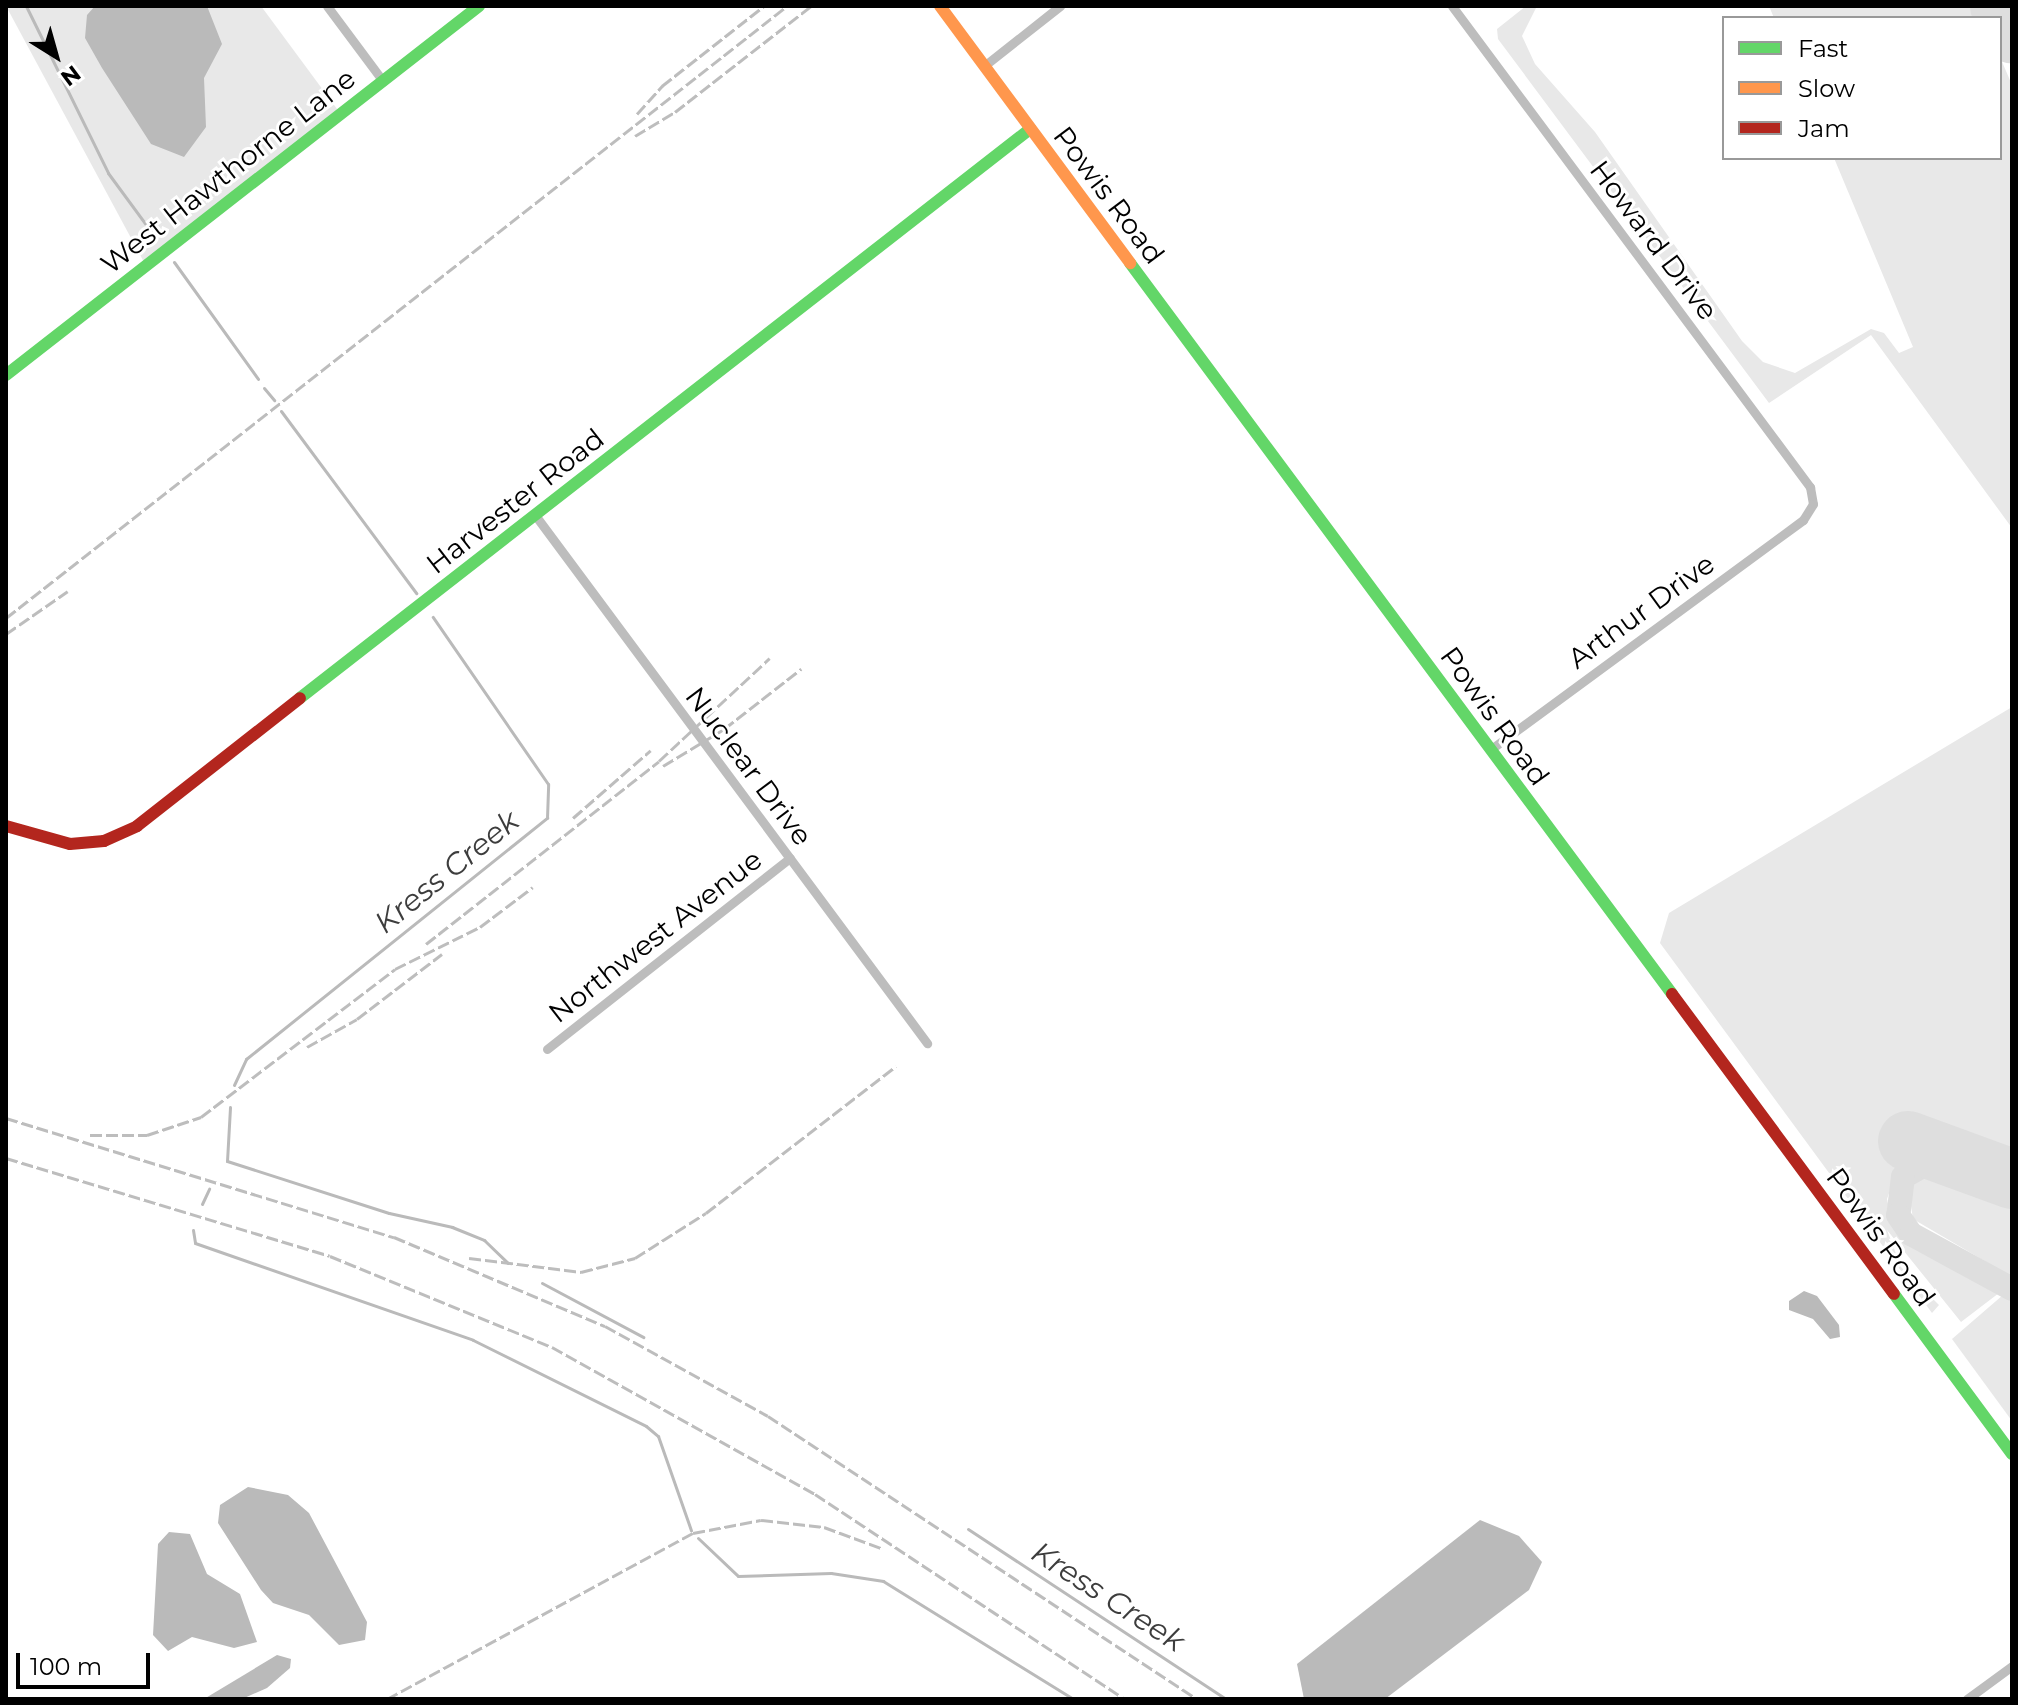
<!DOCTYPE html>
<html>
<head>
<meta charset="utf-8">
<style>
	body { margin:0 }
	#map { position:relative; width:2018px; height:1705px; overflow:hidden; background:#fff; font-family:Montserrat,sans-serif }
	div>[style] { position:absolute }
	.green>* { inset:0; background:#e8e8e8 }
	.water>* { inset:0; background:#bababa }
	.stream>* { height:3px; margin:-1.5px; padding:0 1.5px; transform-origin:1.5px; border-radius:1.5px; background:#bababa }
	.taxiway>* { height:24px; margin:-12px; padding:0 12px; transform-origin:12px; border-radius:12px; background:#dedede }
	.runway>* { height:60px; margin:-30px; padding:0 30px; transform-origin:30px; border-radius:30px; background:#dedede }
	.street>* { height:9px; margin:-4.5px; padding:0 4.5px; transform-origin:4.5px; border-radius:4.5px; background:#bdbdbd }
	.fast>* { height:12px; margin:-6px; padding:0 6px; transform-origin:6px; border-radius:6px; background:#63d668 }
	.slow>* { height:12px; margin:-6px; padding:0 6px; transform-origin:6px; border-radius:6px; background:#ff974d }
	.jam>* { height:12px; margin:-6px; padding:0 6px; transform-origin:6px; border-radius:6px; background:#b3261e }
	.rail>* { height:3px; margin-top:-1.5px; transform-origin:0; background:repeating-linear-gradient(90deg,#bdbdbd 0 12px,transparent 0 16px) }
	span { translate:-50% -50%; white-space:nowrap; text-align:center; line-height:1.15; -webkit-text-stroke:6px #fff; paint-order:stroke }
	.street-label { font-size:28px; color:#000 }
	.water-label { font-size:30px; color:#3d3d3d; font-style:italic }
	.frame { position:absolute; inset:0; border:8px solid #000; pointer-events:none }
	.legend { position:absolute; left:1722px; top:16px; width:280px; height:144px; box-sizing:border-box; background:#fff; border:2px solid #999; margin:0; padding:10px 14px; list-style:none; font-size:24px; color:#000 }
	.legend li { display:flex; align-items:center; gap:16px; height:40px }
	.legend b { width:40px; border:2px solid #999 }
	.north { position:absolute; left:16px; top:16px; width:80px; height:80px; -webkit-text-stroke:6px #fff; paint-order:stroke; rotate:143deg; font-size:22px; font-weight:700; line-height:32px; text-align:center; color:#000 }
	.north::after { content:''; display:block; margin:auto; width:28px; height:36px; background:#000; clip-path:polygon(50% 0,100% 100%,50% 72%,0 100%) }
	.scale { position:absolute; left:16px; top:1653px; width:134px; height:36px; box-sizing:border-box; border:4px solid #000; border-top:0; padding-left:10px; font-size:24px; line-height:28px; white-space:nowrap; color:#000; -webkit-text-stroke:6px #fff; paint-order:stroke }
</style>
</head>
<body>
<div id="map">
	<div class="green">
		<i style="clip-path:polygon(6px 6px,261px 6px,340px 113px,145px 264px)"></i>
		<i style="clip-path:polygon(1526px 6px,1537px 6px,1522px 36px,1535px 64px,1595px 132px,1742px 341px,1763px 362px,1795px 373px,1871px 329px,1884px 333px,1899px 353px,1913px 347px,1834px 158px,2000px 158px,2000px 57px,2012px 85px,2012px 528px,1871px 335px,1769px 403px,1498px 39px,1497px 29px)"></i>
		<i style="clip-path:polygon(1769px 6px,1979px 6px,1984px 18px,1774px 18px)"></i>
		<i style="clip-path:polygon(2012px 707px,2012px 1158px,1914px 1121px,1887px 1199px,1892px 1224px,1906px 1241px,1999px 1293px,1961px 1322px,1887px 1230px,1901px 1267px,1939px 1305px,1932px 1313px,1660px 943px,1669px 913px)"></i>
		<i style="clip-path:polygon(1931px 1173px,2012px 1200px,2012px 1277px,1913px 1219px,1909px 1193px,1918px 1177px)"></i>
		<i style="clip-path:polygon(2003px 1295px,2012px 1300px,2012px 1421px,1952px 1339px)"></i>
	</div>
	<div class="water">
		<i style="clip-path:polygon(95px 6px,207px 6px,222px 44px,204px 78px,206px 127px,184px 157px,151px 144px,102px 68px,85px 38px,87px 15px)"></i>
		<i style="clip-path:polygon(1804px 1291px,1817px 1296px,1839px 1325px,1840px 1337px,1830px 1339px,1813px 1319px,1789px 1310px,1789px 1301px)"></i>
		<i style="clip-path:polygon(248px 1487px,288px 1495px,309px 1513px,367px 1622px,365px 1640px,339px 1645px,309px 1615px,273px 1603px,261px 1590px,218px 1523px,220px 1505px)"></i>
		<i style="clip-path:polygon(1480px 1520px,1519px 1536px,1542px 1562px,1529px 1590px,1385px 1699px,1304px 1699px,1297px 1664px)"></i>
		<i style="clip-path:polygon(169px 1532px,190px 1534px,207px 1574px,240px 1594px,257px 1642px,234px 1648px,192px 1637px,168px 1651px,153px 1635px,158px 1544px)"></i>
		<i style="clip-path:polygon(277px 1655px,291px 1659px,290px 1668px,267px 1688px,242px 1699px,204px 1699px)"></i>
	</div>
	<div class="stream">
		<i style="left:26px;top:6px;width:186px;rotate:63.8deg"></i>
		<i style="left:108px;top:173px;width:79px;rotate:53.7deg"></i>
		<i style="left:174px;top:262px;width:144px;rotate:54.3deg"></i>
		<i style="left:264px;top:388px;width:16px;rotate:50deg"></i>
		<i style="left:281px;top:411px;width:227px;rotate:53.4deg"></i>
		<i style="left:234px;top:1085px;width:29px;rotate:-65deg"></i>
		<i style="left:246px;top:1059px;width:386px;rotate:-38.7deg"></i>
		<i style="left:547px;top:818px;width:34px;rotate:-88deg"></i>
		<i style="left:548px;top:784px;width:203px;rotate:-124.6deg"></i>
		<i style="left:227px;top:1161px;width:170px;rotate:17.8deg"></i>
		<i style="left:389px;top:1213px;width:65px;rotate:12.5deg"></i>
		<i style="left:452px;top:1227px;width:35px;rotate:22deg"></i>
		<i style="left:484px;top:1240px;width:33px;rotate:44deg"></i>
		<i style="left:227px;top:1161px;width:54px;rotate:-86.8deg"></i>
		<i style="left:202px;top:1204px;width:17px;rotate:-65deg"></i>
		<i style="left:193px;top:1230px;width:13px;rotate:81deg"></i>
		<i style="left:195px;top:1243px;width:294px;rotate:19.2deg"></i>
		<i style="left:473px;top:1340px;width:193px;rotate:26.4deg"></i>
		<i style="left:646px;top:1426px;width:16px;rotate:40deg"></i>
		<i style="left:658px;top:1436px;width:100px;rotate:70.7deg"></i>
		<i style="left:542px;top:1283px;width:115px;rotate:28.1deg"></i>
		<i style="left:968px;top:1529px;width:309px;rotate:33.4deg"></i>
		<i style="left:698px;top:1538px;width:55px;rotate:43.5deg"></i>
		<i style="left:738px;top:1576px;width:93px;rotate:-1.8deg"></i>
		<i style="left:831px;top:1573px;width:53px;rotate:8.7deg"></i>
		<i style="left:883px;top:1581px;width:224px;rotate:31.8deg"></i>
	</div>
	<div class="taxiway">
		<i style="left:2002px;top:6px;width:14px;rotate:45deg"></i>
		<i style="left:1944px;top:1154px;width:47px;rotate:150.7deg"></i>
		<i style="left:1903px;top:1177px;width:38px;rotate:97deg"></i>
		<i style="left:1898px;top:1215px;width:23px;rotate:56deg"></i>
		<i style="left:1911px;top:1234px;width:115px;rotate:28.6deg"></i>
	</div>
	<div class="runway">
		<i style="left:2000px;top:6px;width:30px;rotate:66deg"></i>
		<i style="left:1908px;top:1141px;width:111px;rotate:20.1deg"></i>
	</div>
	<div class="street">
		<i style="left:327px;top:6px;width:94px;rotate:53.3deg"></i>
		<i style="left:1452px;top:6px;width:600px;rotate:53.34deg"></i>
		<i style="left:1810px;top:487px;width:17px;rotate:80deg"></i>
		<i style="left:1813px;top:504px;width:19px;rotate:122deg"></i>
		<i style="left:1803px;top:520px;width:388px;rotate:143.7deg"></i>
		<i style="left:984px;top:66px;width:97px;rotate:-38.3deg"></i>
		<i style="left:535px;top:515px;width:658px;rotate:53.41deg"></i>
		<i style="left:547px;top:1049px;width:309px;rotate:-38.2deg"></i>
		<i style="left:1967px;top:1699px;width:56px;rotate:-36.3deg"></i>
	</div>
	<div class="fast">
		<i style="left:1130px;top:263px;width:910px;rotate:53.44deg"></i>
		<i style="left:6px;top:375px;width:600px;rotate:-37.96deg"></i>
		<i style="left:300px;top:698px;width:926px;rotate:-37.93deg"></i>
		<i style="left:1894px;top:1294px;width:199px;rotate:53.6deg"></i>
	</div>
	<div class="slow">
		<i style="left:940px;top:6px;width:320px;rotate:53.5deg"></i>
	</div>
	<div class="jam">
		<i style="left:6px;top:826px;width:66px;rotate:15.7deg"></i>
		<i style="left:70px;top:844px;width:34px;rotate:-5deg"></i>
		<i style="left:104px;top:841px;width:36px;rotate:-24deg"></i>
		<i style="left:137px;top:826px;width:207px;rotate:-38.1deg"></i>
		<i style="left:1672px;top:994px;width:373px;rotate:53.5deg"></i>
	</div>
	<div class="rail">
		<i style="left:637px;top:114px;width:38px;rotate:-48deg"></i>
		<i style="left:662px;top:86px;width:130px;rotate:-38.1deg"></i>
		<i style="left:635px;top:136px;width:47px;rotate:-31deg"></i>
		<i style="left:675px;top:112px;width:172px;rotate:-37.9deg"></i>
		<i style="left:6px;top:618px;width:992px;rotate:-38.08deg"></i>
		<i style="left:6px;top:634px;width:75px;rotate:-34.7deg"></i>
		<i style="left:663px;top:766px;width:71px;rotate:-31.2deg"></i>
		<i style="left:724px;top:729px;width:98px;rotate:-37.9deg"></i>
		<i style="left:573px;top:818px;width:103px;rotate:-41.1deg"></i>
		<i style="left:426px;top:944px;width:296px;rotate:-38.1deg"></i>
		<i style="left:659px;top:761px;width:151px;rotate:-42.9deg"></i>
		<i style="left:307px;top:1047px;width:57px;rotate:-29.2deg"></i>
		<i style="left:357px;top:1019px;width:107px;rotate:-37.4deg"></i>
		<i style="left:6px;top:1118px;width:406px;rotate:17.1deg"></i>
		<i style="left:394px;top:1237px;width:229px;rotate:22.9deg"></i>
		<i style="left:605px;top:1326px;width:186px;rotate:28.9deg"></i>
		<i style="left:768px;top:1416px;width:514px;rotate:33.41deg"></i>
		<i style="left:90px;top:1135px;width:57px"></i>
		<i style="left:147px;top:1135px;width:57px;rotate:-18.4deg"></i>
		<i style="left:201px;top:1117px;width:244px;rotate:-37.3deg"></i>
		<i style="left:395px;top:969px;width:95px;rotate:-26.3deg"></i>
		<i style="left:480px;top:927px;width:66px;rotate:-37deg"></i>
		<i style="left:6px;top:1158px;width:338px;rotate:16.8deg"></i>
		<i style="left:330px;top:1256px;width:240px;rotate:22.3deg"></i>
		<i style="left:552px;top:1347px;width:301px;rotate:29.2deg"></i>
		<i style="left:815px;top:1494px;width:372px;rotate:33.5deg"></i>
		<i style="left:469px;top:1258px;width:113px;rotate:7.1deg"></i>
		<i style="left:581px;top:1272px;width:56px;rotate:-14.5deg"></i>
		<i style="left:635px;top:1258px;width:84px;rotate:-32.4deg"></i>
		<i style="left:706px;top:1213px;width:240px;rotate:-37.7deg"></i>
		<i style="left:387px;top:1699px;width:348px;rotate:-28.5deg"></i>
		<i style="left:693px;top:1533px;width:69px;rotate:-10.8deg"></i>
		<i style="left:761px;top:1520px;width:63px;rotate:6.3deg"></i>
		<i style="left:824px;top:1527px;width:61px;rotate:20.2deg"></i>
	</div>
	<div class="street-label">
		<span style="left:228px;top:171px;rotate:-38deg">West Hawthorne Lane</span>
		<span style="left:1109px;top:195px;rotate:53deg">Powis Road</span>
		<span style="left:1654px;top:240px;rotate:53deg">Howard Drive</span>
		<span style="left:515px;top:501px;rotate:-38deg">Harvester Road</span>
		<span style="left:1641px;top:611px;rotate:-36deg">Arthur Drive</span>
		<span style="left:1495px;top:716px;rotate:54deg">Powis Road</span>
		<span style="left:749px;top:766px;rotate:53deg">Nuclear Drive</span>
		<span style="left:655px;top:936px;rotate:-38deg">Northwest Avenue</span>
		<span style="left:1881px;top:1237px;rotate:54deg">Powis Road</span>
	</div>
	<div class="water-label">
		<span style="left:447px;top:872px;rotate:-39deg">Kress Creek</span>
		<span style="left:1108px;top:1597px;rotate:33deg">Kress Creek</span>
	</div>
	<div class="frame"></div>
	<ul class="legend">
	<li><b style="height:10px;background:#63d668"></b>Fast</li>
	<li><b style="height:10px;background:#ff974d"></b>Slow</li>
	<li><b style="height:10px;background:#b3261e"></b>Jam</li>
	</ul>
	<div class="north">N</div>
	<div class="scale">100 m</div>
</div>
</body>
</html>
